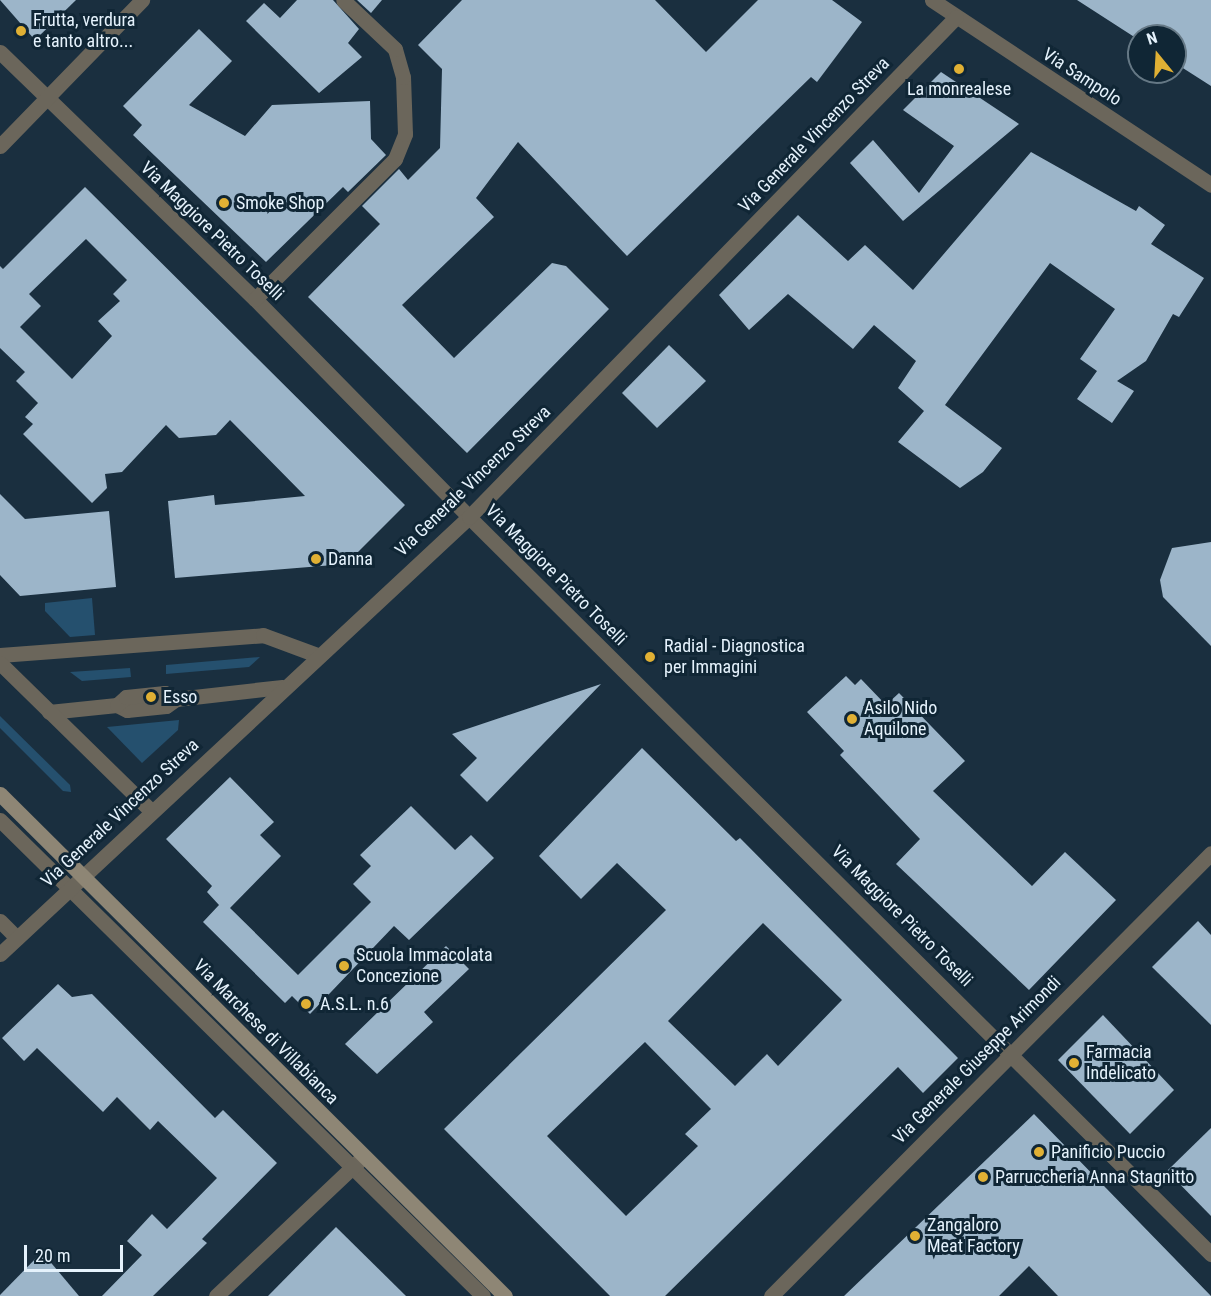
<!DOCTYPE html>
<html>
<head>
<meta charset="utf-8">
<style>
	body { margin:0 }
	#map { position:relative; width:1211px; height:1296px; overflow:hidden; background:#1a2f3f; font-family:"Roboto Condensed",sans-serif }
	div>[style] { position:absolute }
	.green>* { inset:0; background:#25506e }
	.building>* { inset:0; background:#9cb5c9 }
	.lane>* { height:15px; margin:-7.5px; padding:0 7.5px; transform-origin:7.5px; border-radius:7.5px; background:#6b665b }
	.street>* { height:15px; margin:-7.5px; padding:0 7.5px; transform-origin:7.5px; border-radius:7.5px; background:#6b665b }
	.secondary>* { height:15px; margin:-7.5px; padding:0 7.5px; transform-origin:7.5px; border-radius:7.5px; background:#8e8675 }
	.dots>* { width:16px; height:16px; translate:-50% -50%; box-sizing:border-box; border:3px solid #102635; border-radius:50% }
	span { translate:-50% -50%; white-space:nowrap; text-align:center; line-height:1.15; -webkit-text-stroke:6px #102635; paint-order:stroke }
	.poi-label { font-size:18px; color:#e5f2fc }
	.left { translate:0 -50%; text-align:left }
	.street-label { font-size:18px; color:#e5f2fc }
	.north { position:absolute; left:1127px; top:24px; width:60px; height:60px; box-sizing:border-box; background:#102635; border:2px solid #657885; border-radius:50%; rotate:342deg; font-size:16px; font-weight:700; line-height:24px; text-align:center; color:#e5f2fc }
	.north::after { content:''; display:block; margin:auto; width:21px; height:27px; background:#e0b034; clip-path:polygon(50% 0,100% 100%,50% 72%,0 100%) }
	.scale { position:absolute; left:24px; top:1245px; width:99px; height:27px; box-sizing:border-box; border:3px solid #e5f2fc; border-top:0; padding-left:8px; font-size:18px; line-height:21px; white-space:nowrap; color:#e5f2fc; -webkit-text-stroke:4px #102635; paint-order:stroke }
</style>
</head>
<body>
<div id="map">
	<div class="green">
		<i style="clip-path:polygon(92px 598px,95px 635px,70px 637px,45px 611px,45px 603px)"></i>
		<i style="clip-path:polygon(260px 657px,249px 667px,166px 674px,166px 665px)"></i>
		<i style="clip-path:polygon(130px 668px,131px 677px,82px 681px,70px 672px)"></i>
		<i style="clip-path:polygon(0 716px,70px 785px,71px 792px,63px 791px,0 728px)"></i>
		<i style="clip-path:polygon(179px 720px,178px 730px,142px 763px,107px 727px)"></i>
	</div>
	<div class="building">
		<i style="clip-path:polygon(0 0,76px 0,35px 40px)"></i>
		<i style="clip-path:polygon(297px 0,333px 0,359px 29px,348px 43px,362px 57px,319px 93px,246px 21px,264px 3px,280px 18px)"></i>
		<i style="clip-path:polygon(357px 0,382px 0,371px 13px)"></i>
		<i style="clip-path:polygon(462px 0,655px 0,706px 52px,758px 0,832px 0,862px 22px,817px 82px,811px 77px,627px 256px,518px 142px,476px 198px,494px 217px,402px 305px,454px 358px,552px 263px,566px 266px,609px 309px,467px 453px,308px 297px,380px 224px,362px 206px,399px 169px,408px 180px,440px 148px,442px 69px,418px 45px)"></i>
		<i style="clip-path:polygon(1077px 0,1211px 0,1211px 86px,1175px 63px,1175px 36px,1139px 36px,1139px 40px)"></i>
		<i style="clip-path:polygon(199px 29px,232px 61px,189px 105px,245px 136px,272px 105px,370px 101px,371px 139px,386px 155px,348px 192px,343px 187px,266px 262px,133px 135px,142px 125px,123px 106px)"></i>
		<i style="clip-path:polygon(941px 72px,1019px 124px,903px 221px,850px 163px,873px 140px,919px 193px,954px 146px,903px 110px)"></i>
		<i style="clip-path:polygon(1031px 152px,1136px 211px,1139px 206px,1165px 225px,1151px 244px,1204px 278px,1179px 317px,1173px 314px,1146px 361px,1117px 381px,1134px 391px,1112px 423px,1077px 399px,1097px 371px,1080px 359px,1115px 309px,1050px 263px,945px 405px,1002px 448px,983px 472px,960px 488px,898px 442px,924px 411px,898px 388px,916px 361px,874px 325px,853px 349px,788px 294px,749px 330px,719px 295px,798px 215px,848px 261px,865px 245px,913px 290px)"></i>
		<i style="clip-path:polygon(evenodd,85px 187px,405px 505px,346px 564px,175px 578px,168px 501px,214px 495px,215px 505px,305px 496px,230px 420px,216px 435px,179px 438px,166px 425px,122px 472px,105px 474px,107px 488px,92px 503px,23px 434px,33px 424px,25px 417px,38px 403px,16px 381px,25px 372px,0 348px,0 266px,3px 269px,85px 187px,86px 239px,127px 280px,113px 294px,120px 301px,98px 321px,112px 336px,72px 379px,20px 327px,41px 306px,29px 294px,86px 239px)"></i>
		<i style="clip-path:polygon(669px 345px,706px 381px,657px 428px,622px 393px)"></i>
		<i style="clip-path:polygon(0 494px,25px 519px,109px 511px,116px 587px,20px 596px,0 575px)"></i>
		<i style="clip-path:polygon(1211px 542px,1211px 646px,1163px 597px,1160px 580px,1172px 548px)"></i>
		<i style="clip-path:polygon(846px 676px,855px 685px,861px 679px,886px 705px,899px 693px,965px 761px,933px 791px,1032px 886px,1065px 852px,1116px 900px,1029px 990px,896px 864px,920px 839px,840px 755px,844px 751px,807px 712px)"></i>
		<i style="clip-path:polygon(601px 684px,487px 802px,460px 775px,477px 758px,452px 734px)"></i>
		<i style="clip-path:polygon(evenodd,642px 748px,736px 841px,740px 838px,958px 1058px,923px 1093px,898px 1067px,665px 1296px,610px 1296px,444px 1129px,666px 910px,617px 863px,581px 899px,539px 856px,642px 748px,763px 923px,842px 1000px,778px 1066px,767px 1054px,735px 1086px,668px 1021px,763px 923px,642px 748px,645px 1042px,711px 1109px,685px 1134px,698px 1146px,626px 1216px,547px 1136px,645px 1042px)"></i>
		<i style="clip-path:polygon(230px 777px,274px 822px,260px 835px,281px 856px,230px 908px,298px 975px,371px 902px,353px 884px,371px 866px,360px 855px,411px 806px,455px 850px,471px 835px,494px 858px,409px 940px,394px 926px,310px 1014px,292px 996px,285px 1003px,203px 922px,219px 905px,207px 892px,212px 886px,166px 839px)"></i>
		<i style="clip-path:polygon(1198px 921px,1211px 935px,1211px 1025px,1152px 967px)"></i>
		<i style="clip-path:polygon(446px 946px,469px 969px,424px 1012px,433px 1022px,377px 1074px,345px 1044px)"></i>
		<i style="clip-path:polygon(58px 984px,72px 997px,92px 994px,215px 1118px,223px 1110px,277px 1163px,202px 1239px,207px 1243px,153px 1296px,102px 1296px,142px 1255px,127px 1241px,152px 1214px,167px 1229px,217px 1178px,158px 1121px,150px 1130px,117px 1097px,103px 1112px,37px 1048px,24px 1061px,2px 1038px)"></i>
		<i style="clip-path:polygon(1103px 1015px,1174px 1090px,1130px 1134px,1058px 1060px)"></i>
		<i style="clip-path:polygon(1034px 1114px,1211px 1296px,1058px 1296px,1029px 1266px,999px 1296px,844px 1296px)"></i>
		<i style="clip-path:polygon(1211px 1128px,1211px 1216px,1167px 1171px)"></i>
		<i style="clip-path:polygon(336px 1227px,406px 1296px,268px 1296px)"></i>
		<i style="clip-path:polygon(42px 1252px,79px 1296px,0 1296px,0 1295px)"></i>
	</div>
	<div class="lane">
		<i style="left:0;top:655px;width:264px;rotate:-4.3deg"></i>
		<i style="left:263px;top:635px;width:58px;rotate:20.3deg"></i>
		<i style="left:117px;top:705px;width:11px;rotate:27deg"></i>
		<i style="left:127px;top:710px;width:39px;rotate:-6deg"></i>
		<i style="left:166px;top:706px;width:12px;rotate:-35deg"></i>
		<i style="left:49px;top:712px;width:68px;rotate:-5.9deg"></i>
		<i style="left:117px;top:705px;width:12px;rotate:-42deg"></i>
		<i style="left:126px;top:697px;width:39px;rotate:-6deg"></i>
		<i style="left:165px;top:693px;width:13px;rotate:29deg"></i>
		<i style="left:176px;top:699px;width:107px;rotate:-6.5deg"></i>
	</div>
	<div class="street">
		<i style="left:932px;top:0;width:335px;rotate:33.5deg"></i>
		<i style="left:0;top:52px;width:355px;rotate:44.1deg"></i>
		<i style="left:255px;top:299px;width:305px;rotate:45.5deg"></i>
		<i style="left:469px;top:517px;width:1046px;rotate:44.81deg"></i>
		<i style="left:0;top:146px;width:204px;rotate:-45.8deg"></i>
		<i style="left:255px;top:299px;width:198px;rotate:-45deg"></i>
		<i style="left:395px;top:159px;width:27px;rotate:-68deg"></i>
		<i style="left:405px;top:134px;width:57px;rotate:-92deg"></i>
		<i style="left:403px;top:77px;width:29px;rotate:-106deg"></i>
		<i style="left:395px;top:49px;width:71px;rotate:-136.7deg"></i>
		<i style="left:0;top:663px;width:210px;rotate:44.4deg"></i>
		<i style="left:0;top:820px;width:678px;rotate:44.58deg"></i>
		<i style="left:0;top:921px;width:24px;rotate:45deg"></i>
		<i style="left:0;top:954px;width:641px;rotate:-42.98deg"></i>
		<i style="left:469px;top:517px;width:698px;rotate:-45.75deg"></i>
		<i style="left:216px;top:1296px;width:198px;rotate:-43.4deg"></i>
		<i style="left:771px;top:1296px;width:624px;rotate:-45.19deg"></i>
	</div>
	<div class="secondary">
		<i style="left:0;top:794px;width:712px;rotate:44.83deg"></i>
	</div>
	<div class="dots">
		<i style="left:21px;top:31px;background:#e0b034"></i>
		<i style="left:959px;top:69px;background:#e0b034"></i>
		<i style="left:224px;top:203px;background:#e0b034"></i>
		<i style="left:316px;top:559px;background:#e0b034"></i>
		<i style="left:650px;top:657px;background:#e0b034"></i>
		<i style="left:151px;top:697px;background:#e0b034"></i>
		<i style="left:852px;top:719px;background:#e0b034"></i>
		<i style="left:344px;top:966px;background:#e0b034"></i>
		<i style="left:306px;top:1004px;background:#e0b034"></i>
		<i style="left:1074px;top:1063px;background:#e0b034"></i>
		<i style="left:1039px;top:1152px;background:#e0b034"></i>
		<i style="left:983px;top:1177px;background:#e0b034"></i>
		<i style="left:915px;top:1236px;background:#e0b034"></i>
	</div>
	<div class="poi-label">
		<span class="left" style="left:33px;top:31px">Frutta, verdura<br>e tanto altro...</span>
		<span style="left:959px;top:89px">La monrealese</span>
		<span class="left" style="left:236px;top:203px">Smoke Shop</span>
		<span class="left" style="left:328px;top:559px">Danna</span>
		<span class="left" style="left:664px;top:657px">Radial - Diagnostica<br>per Immagini</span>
		<span class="left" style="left:163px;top:697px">Esso</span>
		<span class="left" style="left:864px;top:719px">Asilo Nido<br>Aquilone</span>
		<span class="left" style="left:356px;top:966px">Scuola Immacolata<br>Concezione</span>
		<span class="left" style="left:320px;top:1004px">A.S.L. n.6</span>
		<span class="left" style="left:1086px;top:1063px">Farmacia<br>Indelicato</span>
		<span class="left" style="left:1051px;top:1152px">Panificio Puccio</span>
		<span class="left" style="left:995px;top:1177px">Parruccheria Anna Stagnitto</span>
		<span class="left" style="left:927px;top:1236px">Zangaloro<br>Meat Factory</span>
	</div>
	<div class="street-label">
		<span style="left:1082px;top:77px;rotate:33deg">Via Sampolo</span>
		<span style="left:814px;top:135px;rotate:-46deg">Via Generale Vincenzo Streva</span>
		<span style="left:212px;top:231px;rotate:44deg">Via Maggiore Pietro Toselli</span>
		<span style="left:473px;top:481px;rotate:-44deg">Via Generale Vincenzo Streva</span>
		<span style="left:556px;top:575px;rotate:45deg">Via Maggiore Pietro Toselli</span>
		<span style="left:120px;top:813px;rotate:-43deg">Via Generale Vincenzo Streva</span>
		<span style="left:902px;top:916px;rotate:45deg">Via Maggiore Pietro Toselli</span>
		<span style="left:266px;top:1032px;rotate:45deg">Via Marchese di Villabianca</span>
		<span style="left:977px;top:1060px;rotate:-45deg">Via Generale Giuseppe Arimondi</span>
	</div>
	<div class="north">N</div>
	<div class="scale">20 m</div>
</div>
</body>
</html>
